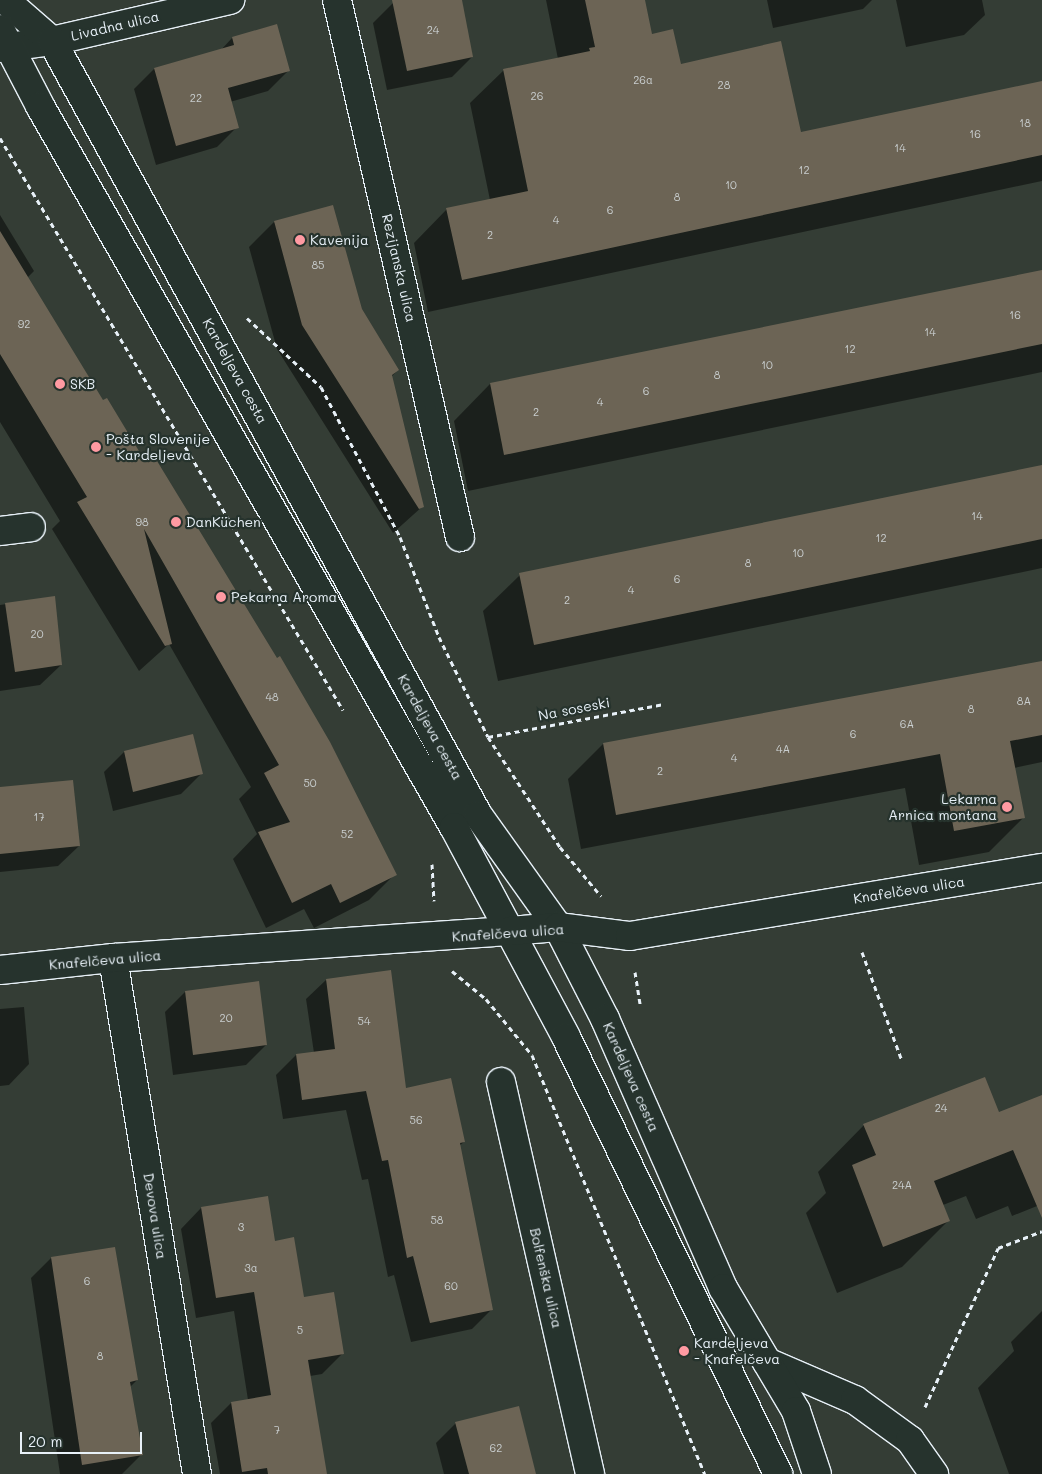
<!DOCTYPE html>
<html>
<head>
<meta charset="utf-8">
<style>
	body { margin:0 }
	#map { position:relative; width:1042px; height:1474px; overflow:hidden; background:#343d35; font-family:Mali,sans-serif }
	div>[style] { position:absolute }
	.shadow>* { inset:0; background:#0007 }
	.building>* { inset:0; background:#6c6455 }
	.path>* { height:3px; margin-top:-1.5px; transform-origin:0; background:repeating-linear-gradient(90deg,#e8f1f8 0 5px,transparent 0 9px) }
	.roads { filter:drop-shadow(1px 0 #e8f1f8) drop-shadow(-1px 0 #e8f1f8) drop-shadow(0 1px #e8f1f8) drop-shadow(0 -1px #e8f1f8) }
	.street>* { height:28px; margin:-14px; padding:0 14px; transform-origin:14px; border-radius:14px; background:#26332d }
	.secondary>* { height:28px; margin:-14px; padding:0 14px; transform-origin:14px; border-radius:14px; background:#26332d }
	.dots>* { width:14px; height:14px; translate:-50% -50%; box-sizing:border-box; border:2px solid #26332d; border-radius:50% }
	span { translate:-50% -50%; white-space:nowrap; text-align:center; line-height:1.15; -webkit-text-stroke:4.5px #26332d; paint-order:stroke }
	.number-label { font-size:11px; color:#c9cecf }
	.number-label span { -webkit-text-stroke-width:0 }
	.street-label { font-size:14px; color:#e8f1f8 }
	.poi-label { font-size:14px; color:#e8f1f8 }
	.left { translate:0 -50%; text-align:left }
	.right { translate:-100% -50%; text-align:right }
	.scale { position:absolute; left:20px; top:1432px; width:122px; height:22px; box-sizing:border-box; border:2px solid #e8f1f8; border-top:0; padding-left:6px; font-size:15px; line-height:18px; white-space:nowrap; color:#e8f1f8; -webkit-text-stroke:4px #26332d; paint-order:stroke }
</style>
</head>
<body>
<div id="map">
	<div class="shadow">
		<i style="clip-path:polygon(409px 0,460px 0,472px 57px,452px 77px,387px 90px,373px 23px,393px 3px)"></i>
		<i style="clip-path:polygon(546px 0,644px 0,651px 35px,680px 65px,800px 134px,1042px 82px,1042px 181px,428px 312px,414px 243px,447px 209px,490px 200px,470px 103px,504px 70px,558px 59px)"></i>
		<i style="clip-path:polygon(767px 0,872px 0,863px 9px,773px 28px)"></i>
		<i style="clip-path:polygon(896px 0,982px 0,985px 15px,964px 35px,906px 47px)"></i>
		<i style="clip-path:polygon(232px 38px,288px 71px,268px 91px,230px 102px,237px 127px,217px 147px,156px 165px,134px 89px,154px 69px,220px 51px)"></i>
		<i style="clip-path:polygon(0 215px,34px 271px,27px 278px,395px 874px,369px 900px,314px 928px,304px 909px,266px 928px,233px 859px,257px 834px,239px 799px,251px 787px,169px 644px,139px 671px,52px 529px,60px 521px,0 422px)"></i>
		<i style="clip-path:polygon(274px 222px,361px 309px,398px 370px,391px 377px,423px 506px,393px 533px,277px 349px,249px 247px)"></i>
		<i style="clip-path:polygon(1042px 271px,1042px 372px,468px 491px,454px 421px,490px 384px)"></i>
		<i style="clip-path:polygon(1042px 466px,1042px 568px,498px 681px,483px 611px,520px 575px)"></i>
		<i style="clip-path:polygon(54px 597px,61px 665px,40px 685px,0 691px,0 605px)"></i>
		<i style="clip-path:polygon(1042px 662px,1042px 762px,1014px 768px,1023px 818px,989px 852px,919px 865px,905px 788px,581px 849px,568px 779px,603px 744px)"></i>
		<i style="clip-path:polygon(124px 752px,201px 774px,181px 794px,113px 811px,104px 772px)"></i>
		<i style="clip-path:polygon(0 789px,79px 846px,58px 866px,0 872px)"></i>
		<i style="clip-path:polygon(326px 980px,405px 1090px,464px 1142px,459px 1146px,492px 1309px,472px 1329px,411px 1342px,394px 1275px,388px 1277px,368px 1179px,362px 1180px,346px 1110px,283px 1119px,276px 1075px,296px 1055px,314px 1053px,306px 999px)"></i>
		<i style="clip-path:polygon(185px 992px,266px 1045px,246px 1065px,173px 1075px,165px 1012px)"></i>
		<i style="clip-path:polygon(24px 1007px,29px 1064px,9px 1085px,0 1086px,0 1009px)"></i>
		<i style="clip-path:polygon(1042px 1096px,1042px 1204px,1012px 1216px,1008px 1206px,976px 1219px,966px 1196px,943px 1205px,949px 1220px,902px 1267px,837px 1293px,806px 1213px,826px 1193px,818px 1172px,864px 1125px,998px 1114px)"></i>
		<i style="clip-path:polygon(201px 1208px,274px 1242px,303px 1299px,343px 1353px,322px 1374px,310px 1376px,325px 1474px,220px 1474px,211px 1423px,231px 1403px,248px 1400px,234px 1311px,196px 1318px,181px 1229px)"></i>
		<i style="clip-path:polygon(51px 1258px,137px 1380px,130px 1387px,141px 1455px,122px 1474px,60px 1474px,31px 1278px)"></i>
		<i style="clip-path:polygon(1042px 1311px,1042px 1474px,1009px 1474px,978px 1388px,1014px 1351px,1011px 1342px)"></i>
		<i style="clip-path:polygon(456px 1423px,535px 1474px,444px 1474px,436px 1443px)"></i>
	</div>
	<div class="building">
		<i style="clip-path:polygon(392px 0,462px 0,473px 57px,407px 71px)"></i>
		<i style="clip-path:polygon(585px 0,645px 0,652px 34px,673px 29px,681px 64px,781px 41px,801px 132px,1042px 81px,1042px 155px,462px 280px,446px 208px,528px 191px,503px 69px,590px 51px,589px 48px,595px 47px)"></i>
		<i style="clip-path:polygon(277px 24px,290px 71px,228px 88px,239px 128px,176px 146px,154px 68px,234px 45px,232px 37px)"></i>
		<i style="clip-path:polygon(333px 205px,362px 309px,399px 370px,392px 375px,424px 507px,419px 509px,302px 325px,274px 221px)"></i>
		<i style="clip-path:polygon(0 231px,103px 400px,107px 398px,145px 461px,154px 456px,277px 658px,280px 656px,330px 742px,397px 875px,340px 903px,331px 884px,292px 903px,258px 832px,290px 822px,264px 773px,279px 765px,144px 529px,172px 644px,165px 646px,77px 502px,87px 497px,0 354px)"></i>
		<i style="clip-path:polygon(1042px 270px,1042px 344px,504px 455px,490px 383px)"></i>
		<i style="clip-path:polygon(1042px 465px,1042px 539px,534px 645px,519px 573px)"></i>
		<i style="clip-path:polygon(55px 596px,62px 665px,15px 672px,5px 603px)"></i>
		<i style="clip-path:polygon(1042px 661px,1042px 735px,1010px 741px,1025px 818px,954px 831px,940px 754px,616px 815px,603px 743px)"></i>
		<i style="clip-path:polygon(193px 734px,203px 774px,133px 792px,124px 751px)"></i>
		<i style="clip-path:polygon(73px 780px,80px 846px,0 854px,0 787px)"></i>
		<i style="clip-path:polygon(391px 970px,406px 1088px,451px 1078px,465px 1142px,460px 1143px,493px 1310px,430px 1323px,413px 1256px,407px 1258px,388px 1160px,382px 1161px,366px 1091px,302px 1100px,296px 1054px,335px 1049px,326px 979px)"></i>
		<i style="clip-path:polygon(259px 981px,267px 1045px,193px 1055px,185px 991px)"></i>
		<i style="clip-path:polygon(985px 1077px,999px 1112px,1042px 1095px,1042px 1218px,1013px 1150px,934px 1181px,950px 1221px,883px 1247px,852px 1165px,876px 1155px,863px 1124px)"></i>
		<i style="clip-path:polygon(268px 1196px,275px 1241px,294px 1237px,304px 1297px,334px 1292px,344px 1354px,308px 1360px,327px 1474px,268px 1474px,267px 1468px,242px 1472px,231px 1402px,271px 1395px,254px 1292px,216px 1298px,201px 1207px)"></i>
		<i style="clip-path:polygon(115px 1247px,138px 1380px,130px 1382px,143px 1455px,82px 1465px,51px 1257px)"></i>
		<i style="clip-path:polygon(519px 1406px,536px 1474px,469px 1474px,455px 1422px)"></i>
	</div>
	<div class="path">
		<i style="left:0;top:138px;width:667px;rotate:59.05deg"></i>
		<i style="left:247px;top:318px;width:101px;rotate:43deg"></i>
		<i style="left:321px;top:387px;width:170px;rotate:62.2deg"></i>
		<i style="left:400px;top:537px;width:107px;rotate:68.7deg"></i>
		<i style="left:439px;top:637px;width:111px;rotate:63.9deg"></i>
		<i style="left:488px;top:737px;width:131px;rotate:56.8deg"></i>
		<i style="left:560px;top:847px;width:64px;rotate:50.1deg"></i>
		<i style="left:488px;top:737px;width:179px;rotate:-10.6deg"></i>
		<i style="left:432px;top:864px;width:37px;rotate:87deg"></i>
		<i style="left:862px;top:952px;width:116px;rotate:69.8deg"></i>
		<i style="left:452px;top:971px;width:44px;rotate:39.5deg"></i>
		<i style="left:486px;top:999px;width:72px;rotate:50.6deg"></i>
		<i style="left:532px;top:1055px;width:453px;rotate:67.6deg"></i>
		<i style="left:635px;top:972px;width:33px;rotate:81deg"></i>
		<i style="left:925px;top:1407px;width:175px;rotate:-65.3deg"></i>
		<i style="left:998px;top:1248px;width:47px;rotate:-21.1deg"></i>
	</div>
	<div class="roads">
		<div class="street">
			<i style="left:337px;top:0;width:551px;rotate:77.1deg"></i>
			<i style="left:0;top:48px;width:52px;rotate:-7.7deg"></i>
			<i style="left:52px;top:41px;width:183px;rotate:-13deg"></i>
			<i style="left:0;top:531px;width:31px;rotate:-7deg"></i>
			<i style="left:113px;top:958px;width:523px;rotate:80.75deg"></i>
			<i style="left:0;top:970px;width:114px;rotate:-6.1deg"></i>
			<i style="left:113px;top:958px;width:398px;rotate:-3.9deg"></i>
			<i style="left:501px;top:1082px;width:402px;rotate:77.2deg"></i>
			<i style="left:767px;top:1362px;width:96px;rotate:23.4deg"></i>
			<i style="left:855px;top:1400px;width:68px;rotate:36deg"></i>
			<i style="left:910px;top:1440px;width:42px;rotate:54.8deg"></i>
		</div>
		<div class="secondary">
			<i style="left:5px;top:0;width:62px;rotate:41.1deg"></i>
			<i style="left:52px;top:41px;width:883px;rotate:61.17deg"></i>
			<i style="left:478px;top:815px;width:138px;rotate:54.5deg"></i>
			<i style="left:558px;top:927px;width:103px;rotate:62.9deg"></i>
			<i style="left:605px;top:1019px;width:294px;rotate:66.3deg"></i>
			<i style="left:723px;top:1288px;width:143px;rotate:59.3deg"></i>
			<i style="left:796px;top:1411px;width:66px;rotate:71.6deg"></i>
			<i style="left:0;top:29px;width:87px;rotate:62.5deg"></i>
			<i style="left:40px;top:106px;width:831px;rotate:60.14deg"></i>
			<i style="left:454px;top:827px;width:238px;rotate:61.9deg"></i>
			<i style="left:566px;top:1037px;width:486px;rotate:64.1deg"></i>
			<i style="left:510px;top:931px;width:48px;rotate:-4.8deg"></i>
			<i style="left:558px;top:927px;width:73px;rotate:7.1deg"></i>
			<i style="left:630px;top:936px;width:418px;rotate:-9.4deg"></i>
		</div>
	</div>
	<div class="dots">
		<i style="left:300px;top:240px;background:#ff9aa2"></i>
		<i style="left:60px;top:384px;background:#ff9aa2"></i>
		<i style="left:96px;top:447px;background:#ff9aa2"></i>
		<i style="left:176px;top:522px;background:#ff9aa2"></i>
		<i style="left:221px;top:597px;background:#ff9aa2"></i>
		<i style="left:1007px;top:807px;background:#ff9aa2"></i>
		<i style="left:684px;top:1351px;background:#ff9aa2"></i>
	</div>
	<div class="number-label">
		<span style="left:433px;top:30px">24</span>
		<span style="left:643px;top:80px">26a</span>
		<span style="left:724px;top:85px">28</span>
		<span style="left:537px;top:96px">26</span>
		<span style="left:196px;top:98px">22</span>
		<span style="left:1025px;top:123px">18</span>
		<span style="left:975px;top:134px">16</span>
		<span style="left:900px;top:148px">14</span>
		<span style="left:804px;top:170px">12</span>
		<span style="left:731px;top:185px">10</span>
		<span style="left:677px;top:197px">8</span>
		<span style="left:610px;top:210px">6</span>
		<span style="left:556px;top:220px">4</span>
		<span style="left:490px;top:235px">2</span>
		<span style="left:318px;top:265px">85</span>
		<span style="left:1015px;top:315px">16</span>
		<span style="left:24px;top:324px">92</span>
		<span style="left:930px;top:332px">14</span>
		<span style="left:850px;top:349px">12</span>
		<span style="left:767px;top:365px">10</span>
		<span style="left:717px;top:375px">8</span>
		<span style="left:646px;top:391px">6</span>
		<span style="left:600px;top:402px">4</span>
		<span style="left:536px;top:412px">2</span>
		<span style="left:977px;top:516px">14</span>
		<span style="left:142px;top:522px">98</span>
		<span style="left:881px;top:538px">12</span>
		<span style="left:798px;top:553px">10</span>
		<span style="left:748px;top:563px">8</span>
		<span style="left:677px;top:579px">6</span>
		<span style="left:631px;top:590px">4</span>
		<span style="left:567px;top:600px">2</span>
		<span style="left:37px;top:634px">20</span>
		<span style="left:272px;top:697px">48</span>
		<span style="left:1024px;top:701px">8A</span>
		<span style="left:971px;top:709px">8</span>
		<span style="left:907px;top:724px">6A</span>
		<span style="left:853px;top:734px">6</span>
		<span style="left:783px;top:749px">4A</span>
		<span style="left:734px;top:758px">4</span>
		<span style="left:660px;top:771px">2</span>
		<span style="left:310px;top:783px">50</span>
		<span style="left:39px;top:817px">17</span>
		<span style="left:347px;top:834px">52</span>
		<span style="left:226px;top:1018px">20</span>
		<span style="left:364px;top:1021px">54</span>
		<span style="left:941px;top:1108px">24</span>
		<span style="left:416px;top:1120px">56</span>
		<span style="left:902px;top:1185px">24A</span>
		<span style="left:437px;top:1220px">58</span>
		<span style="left:241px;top:1227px">3</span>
		<span style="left:251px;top:1268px">3a</span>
		<span style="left:87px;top:1281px">6</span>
		<span style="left:451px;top:1286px">60</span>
		<span style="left:300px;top:1330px">5</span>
		<span style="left:100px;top:1356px">8</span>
		<span style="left:277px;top:1430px">7</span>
		<span style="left:496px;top:1448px">62</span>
	</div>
	<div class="street-label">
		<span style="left:115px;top:26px;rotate:-13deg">Livadna ulica</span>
		<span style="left:399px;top:268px;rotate:77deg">Rezijanska ulica</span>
		<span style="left:235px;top:371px;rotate:61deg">Kardeljeva cesta</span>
		<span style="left:574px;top:709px;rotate:-11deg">Na soseski</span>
		<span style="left:430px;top:727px;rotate:61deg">Kardeljeva cesta</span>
		<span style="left:909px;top:890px;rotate:-9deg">Knafelčeva ulica</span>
		<span style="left:508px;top:933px;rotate:-4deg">Knafelčeva ulica</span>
		<span style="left:105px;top:960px;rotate:-5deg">Knafelčeva ulica</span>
		<span style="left:631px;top:1077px;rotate:66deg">Kardeljeva cesta</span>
		<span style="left:155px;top:1216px;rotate:81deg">Devova ulica</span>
		<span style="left:546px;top:1278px;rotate:77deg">Bolfenška ulica</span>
	</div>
	<div class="poi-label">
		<span class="left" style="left:310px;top:240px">Kavenija</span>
		<span class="left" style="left:70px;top:384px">SKB</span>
		<span class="left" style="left:106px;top:447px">Pošta Slovenije<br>- Kardeljeva</span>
		<span class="left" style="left:186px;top:522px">DanKüchen</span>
		<span class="left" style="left:231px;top:597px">Pekarna Aroma</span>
		<span class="right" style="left:997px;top:807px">Lekarna<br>Arnica montana</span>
		<span class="left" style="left:694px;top:1351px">Kardeljeva<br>- Knafelčeva</span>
	</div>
	<div class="scale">20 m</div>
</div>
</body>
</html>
